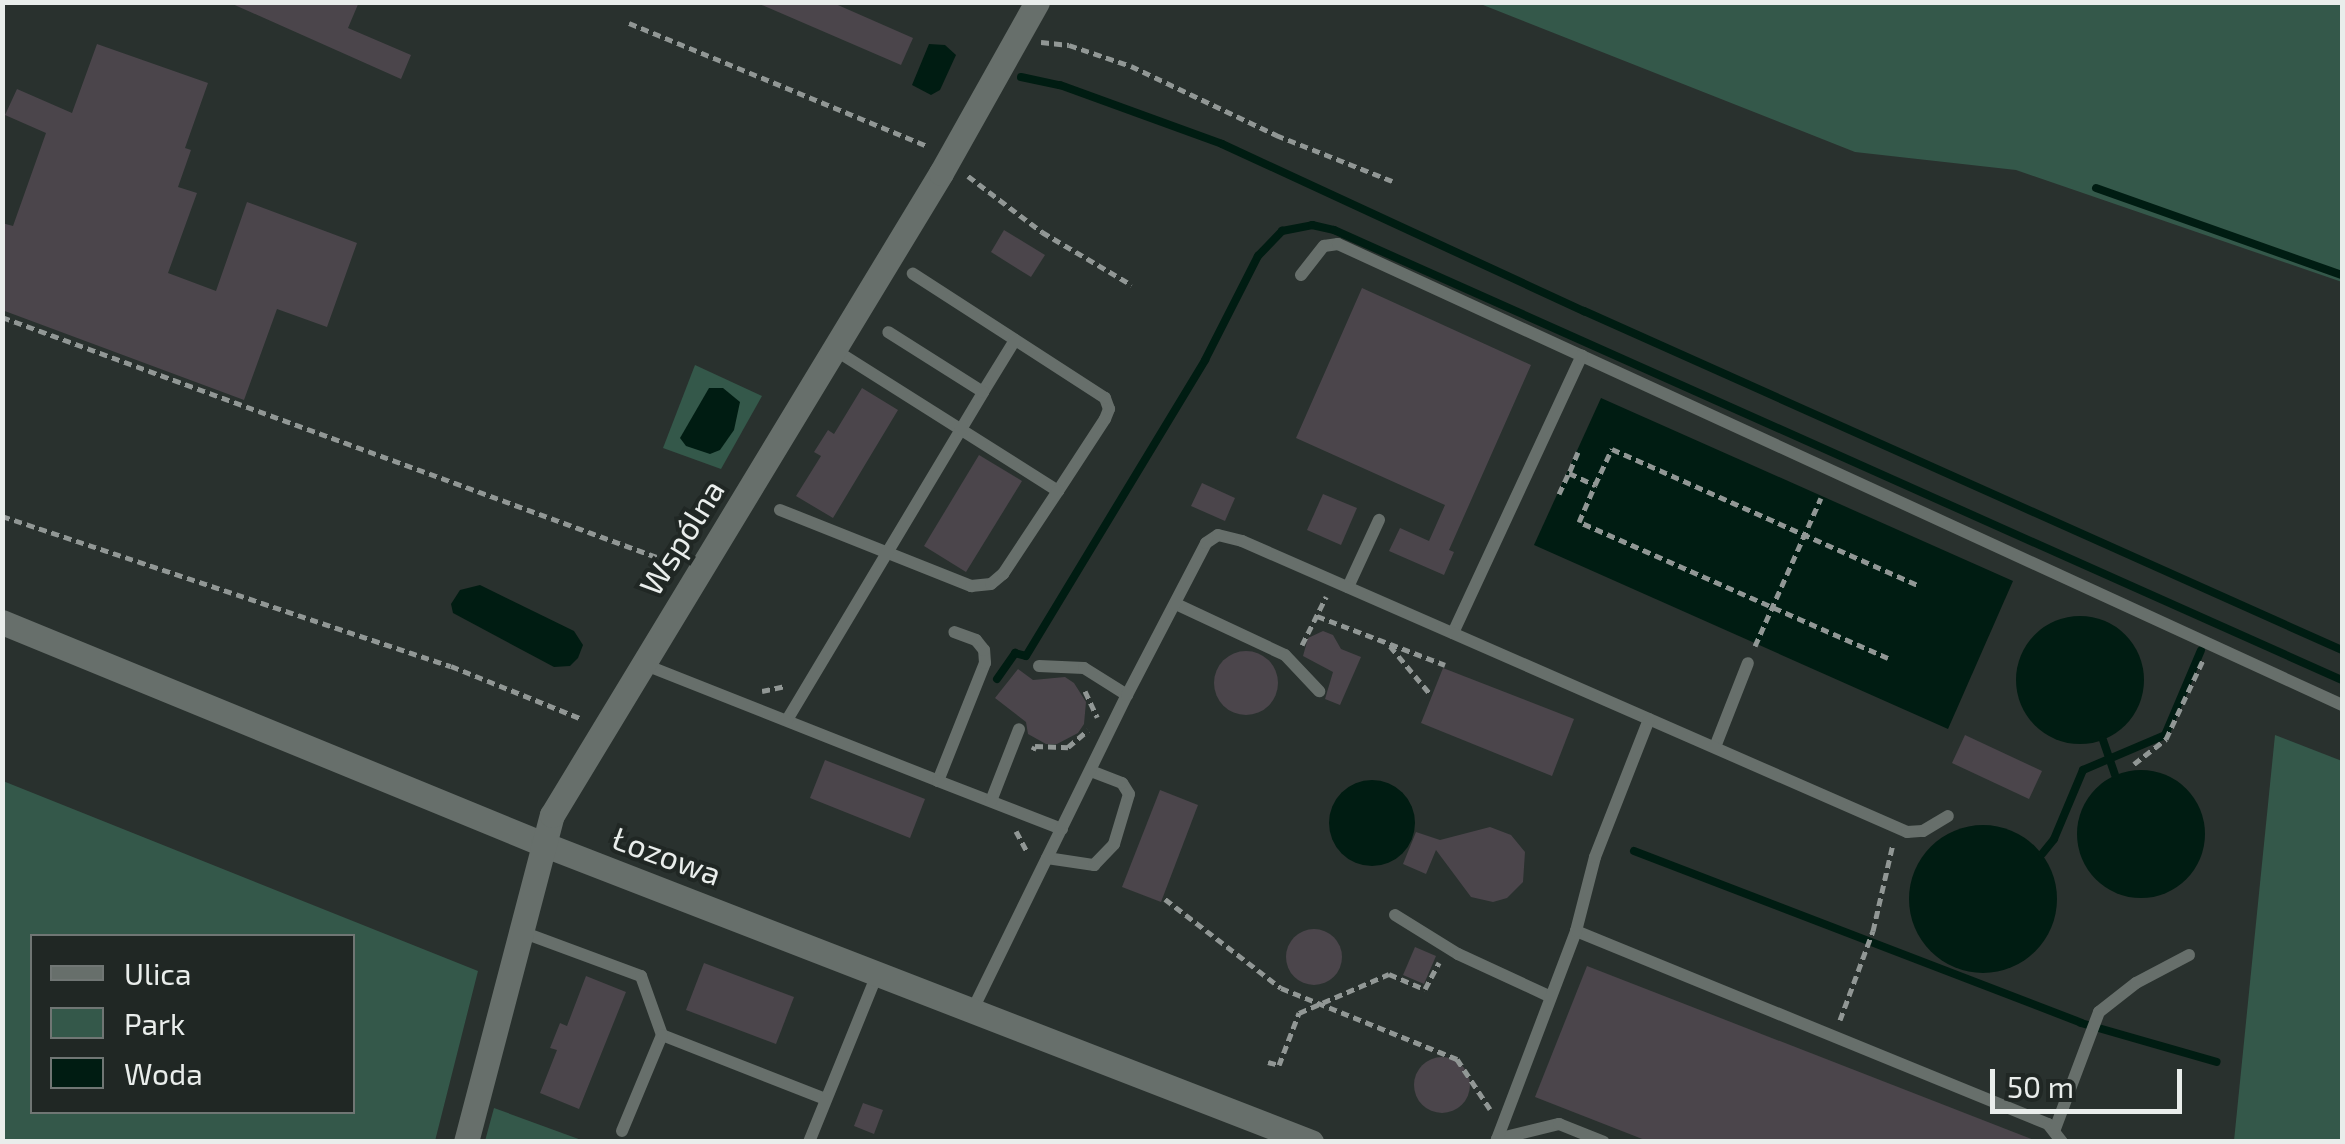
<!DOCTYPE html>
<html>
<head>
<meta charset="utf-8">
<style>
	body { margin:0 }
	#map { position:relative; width:2345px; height:1144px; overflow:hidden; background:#29312e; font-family:"Exo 2",sans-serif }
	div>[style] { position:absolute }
	.green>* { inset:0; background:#34584a }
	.water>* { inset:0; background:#001c12 }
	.round { border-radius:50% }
	.stream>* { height:8px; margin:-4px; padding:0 4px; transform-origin:4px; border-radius:4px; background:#001c12 }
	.building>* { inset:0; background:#4b454b }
	.path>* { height:5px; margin-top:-2.5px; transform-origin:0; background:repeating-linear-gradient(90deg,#919795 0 8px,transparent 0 13px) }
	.lane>* { height:12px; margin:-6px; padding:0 6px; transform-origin:6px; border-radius:6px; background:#676f6b }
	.street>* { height:25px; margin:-12.5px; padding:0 12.5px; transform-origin:12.5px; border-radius:12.5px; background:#676f6b }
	span { translate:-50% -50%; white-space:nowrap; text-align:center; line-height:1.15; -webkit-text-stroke:8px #202724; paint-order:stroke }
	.street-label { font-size:32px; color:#e9edeb }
	.frame { position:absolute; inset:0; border:5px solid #e9edeb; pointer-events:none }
	.legend { position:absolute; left:30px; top:934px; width:325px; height:180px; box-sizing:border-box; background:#202724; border:2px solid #707674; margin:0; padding:12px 18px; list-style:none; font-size:30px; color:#e9edeb }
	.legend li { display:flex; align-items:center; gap:20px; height:50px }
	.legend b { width:50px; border:2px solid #707674 }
	.scale { position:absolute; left:1990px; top:1069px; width:192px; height:45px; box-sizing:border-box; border:5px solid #e9edeb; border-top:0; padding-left:12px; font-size:30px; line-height:35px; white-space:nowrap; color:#e9edeb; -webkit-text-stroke:8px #202724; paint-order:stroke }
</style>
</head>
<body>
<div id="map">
	<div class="green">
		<i style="clip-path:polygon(1478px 3px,2342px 3px,2342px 282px,2016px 170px,1855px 152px)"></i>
		<i style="clip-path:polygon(695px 365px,762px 396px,721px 469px,663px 448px)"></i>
		<i style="clip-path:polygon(2275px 735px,2342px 761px,2342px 1141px,2234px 1141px)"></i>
		<i style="clip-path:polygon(evenodd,3px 781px,478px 971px,435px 1141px,3px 1141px,3px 781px,32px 936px,352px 936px,352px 1112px,32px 1112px,32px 936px)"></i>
		<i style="clip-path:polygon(494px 1108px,584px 1141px,485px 1141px)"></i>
	</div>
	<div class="water">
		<i style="clip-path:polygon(929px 44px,945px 45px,956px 55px,940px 90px,931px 95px,912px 85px)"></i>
		<i style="clip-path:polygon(709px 388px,723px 388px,740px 402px,734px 430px,720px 450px,710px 454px,686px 446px,680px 438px)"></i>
		<i style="clip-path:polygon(1601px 398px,2013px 581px,1948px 729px,1534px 545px)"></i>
		<i style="clip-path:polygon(480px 585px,574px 631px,583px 645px,578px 658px,570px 666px,554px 667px,453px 613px,451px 604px,460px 590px)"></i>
		<i class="round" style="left:2016px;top:616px;width:128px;height:128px"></i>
		<i class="round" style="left:2077px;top:770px;width:128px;height:128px"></i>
		<i class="round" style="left:1329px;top:780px;width:86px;height:86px"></i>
		<i class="round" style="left:1909px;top:825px;width:148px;height:148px"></i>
	</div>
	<div class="stream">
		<i style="left:1021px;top:77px;width:40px;rotate:12deg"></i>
		<i style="left:1060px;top:85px;width:172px;rotate:20deg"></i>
		<i style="left:1222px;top:144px;width:399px;rotate:24.8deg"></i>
		<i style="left:1584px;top:311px;width:830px;rotate:24.1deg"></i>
		<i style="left:2096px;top:188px;width:261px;rotate:19.5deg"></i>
		<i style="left:997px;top:679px;width:32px;rotate:-55deg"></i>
		<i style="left:1015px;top:653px;width:11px;rotate:15deg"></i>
		<i style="left:1026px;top:656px;width:346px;rotate:-58.8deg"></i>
		<i style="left:1205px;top:360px;width:117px;rotate:-63deg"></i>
		<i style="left:1258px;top:256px;width:35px;rotate:-46deg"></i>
		<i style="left:1282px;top:231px;width:31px;rotate:-11deg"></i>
		<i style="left:1312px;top:225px;width:23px;rotate:13deg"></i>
		<i style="left:1334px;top:230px;width:1104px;rotate:24.06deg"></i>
		<i style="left:2103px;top:740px;width:37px;rotate:71deg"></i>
		<i style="left:1634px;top:851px;width:479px;rotate:21deg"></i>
		<i style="left:2081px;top:1023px;width:141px;rotate:16deg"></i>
		<i style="left:2042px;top:854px;width:19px;rotate:-51deg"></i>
		<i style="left:2054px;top:839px;width:75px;rotate:-67.2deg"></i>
		<i style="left:2083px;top:770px;width:89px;rotate:-23.1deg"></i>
		<i style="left:2165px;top:735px;width:92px;rotate:-67deg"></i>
	</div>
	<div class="building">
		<i style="clip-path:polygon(228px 2px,359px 2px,348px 28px,411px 55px,401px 79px)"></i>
		<i style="clip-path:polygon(755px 2px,831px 2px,913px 38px,901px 65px)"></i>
		<i style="clip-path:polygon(97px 44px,208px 83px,185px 148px,191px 150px,178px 187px,197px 193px,168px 273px,216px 291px,247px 202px,357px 243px,327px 327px,277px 309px,244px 400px,2px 310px,2px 223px,13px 226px,46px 133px,5px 115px,17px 89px,72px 113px)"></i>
		<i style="clip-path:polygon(1004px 230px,1045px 255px,1031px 277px,991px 252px)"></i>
		<i style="clip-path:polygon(1362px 288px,1531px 365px,1449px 550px,1454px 552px,1444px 575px,1389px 551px,1400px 528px,1429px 541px,1445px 505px,1296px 438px)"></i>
		<i style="clip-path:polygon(862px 388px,898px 410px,833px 518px,796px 496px,821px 456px,814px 452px,828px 430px,834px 434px)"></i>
		<i style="clip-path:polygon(979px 455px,1022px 481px,966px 572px,924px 546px)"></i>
		<i style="clip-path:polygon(1202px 483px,1235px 498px,1225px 521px,1191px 506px)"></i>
		<i style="clip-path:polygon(1323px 494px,1357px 508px,1341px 545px,1307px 530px)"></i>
		<i style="clip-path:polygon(1323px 631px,1333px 635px,1341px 649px,1361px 657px,1340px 705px,1325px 699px,1333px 672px,1303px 656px,1308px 638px)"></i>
		<i class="round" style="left:1214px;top:651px;width:64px;height:64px"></i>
		<i style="clip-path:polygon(1443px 668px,1574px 719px,1552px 776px,1421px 723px)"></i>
		<i style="clip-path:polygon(1018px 669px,1033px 680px,1065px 677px,1074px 683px,1086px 702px,1084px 724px,1078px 733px,1057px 744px,1046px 744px,1028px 734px,1026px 722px,995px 698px)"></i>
		<i style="clip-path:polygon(1965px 735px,2042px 771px,2029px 799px,1952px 763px)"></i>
		<i style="clip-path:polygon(825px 760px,925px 799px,910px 838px,810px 798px)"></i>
		<i style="clip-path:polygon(1160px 790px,1198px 805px,1161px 902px,1122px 887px)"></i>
		<i style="clip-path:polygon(1490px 827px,1511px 835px,1525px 852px,1523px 882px,1507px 898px,1493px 902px,1471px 897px,1436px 850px,1426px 874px,1403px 864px,1416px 832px,1440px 840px)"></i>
		<i class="round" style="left:1286px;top:929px;width:56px;height:56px"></i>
		<i style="clip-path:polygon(1415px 947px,1436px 956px,1424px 984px,1403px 975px)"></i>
		<i style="clip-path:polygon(704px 963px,794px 997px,776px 1044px,686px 1010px)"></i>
		<i style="clip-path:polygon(1587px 966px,2034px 1140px,2034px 1142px,1650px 1142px,1535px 1097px)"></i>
		<i style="clip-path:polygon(586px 976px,626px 992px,579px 1109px,540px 1093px,557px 1050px,550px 1048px,560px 1023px,567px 1026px)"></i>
		<i class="round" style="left:1414px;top:1057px;width:56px;height:56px"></i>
		<i style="clip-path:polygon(863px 1103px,883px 1110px,874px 1134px,854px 1126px)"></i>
	</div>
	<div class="path">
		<i style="left:629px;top:23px;width:322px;rotate:22.4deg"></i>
		<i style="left:1041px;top:42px;width:28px;rotate:6deg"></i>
		<i style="left:1069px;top:45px;width:65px;rotate:18.7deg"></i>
		<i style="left:1131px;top:66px;width:161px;rotate:25.4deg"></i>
		<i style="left:1276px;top:135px;width:125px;rotate:21.6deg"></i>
		<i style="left:968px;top:176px;width:93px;rotate:37.1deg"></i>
		<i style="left:1042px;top:232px;width:104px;rotate:30.5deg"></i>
		<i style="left:2px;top:317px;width:718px;rotate:20.13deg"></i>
		<i style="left:1578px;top:452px;width:23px;rotate:113deg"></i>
		<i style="left:1569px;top:473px;width:29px;rotate:25deg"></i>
		<i style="left:1559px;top:494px;width:23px;rotate:-65deg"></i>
		<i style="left:2px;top:516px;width:473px;rotate:18.5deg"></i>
		<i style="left:451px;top:666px;width:141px;rotate:22deg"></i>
		<i style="left:1317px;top:616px;width:137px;rotate:20.9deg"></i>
		<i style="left:1302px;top:645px;width:54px;rotate:-63.4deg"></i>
		<i style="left:1390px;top:646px;width:64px;rotate:50.1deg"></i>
		<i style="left:1755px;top:646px;width:162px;rotate:-66deg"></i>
		<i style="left:1888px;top:658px;width:338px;rotate:-156.2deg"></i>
		<i style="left:1579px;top:522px;width:40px;rotate:-66.6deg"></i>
		<i style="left:1595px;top:485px;width:40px;rotate:-65deg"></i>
		<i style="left:1612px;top:449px;width:337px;rotate:24deg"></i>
		<i style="left:762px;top:691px;width:24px;rotate:-12deg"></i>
		<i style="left:1085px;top:691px;width:29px;rotate:65deg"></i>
		<i style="left:1033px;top:750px;width:4px;rotate:-63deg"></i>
		<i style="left:1035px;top:746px;width:33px;rotate:2deg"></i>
		<i style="left:1068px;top:747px;width:26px;rotate:-40deg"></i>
		<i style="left:2134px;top:764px;width:41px;rotate:-38deg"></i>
		<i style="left:2166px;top:739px;width:87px;rotate:-64.9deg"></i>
		<i style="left:1016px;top:831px;width:24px;rotate:62deg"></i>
		<i style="left:1165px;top:899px;width:146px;rotate:37.5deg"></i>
		<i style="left:1281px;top:988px;width:190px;rotate:22deg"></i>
		<i style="left:1457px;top:1059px;width:60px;rotate:56.6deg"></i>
		<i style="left:1840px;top:1020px;width:95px;rotate:-69.7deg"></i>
		<i style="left:1873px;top:931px;width:89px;rotate:-77.1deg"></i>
		<i style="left:1268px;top:1062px;width:11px;rotate:15deg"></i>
		<i style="left:1279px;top:1065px;width:56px;rotate:-69deg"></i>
		<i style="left:1299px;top:1013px;width:98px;rotate:-23.4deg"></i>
		<i style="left:1389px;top:974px;width:39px;rotate:23deg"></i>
		<i style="left:1425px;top:989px;width:30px;rotate:-62deg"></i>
	</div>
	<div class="lane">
		<i style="left:1301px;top:275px;width:37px;rotate:-52deg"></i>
		<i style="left:1324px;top:246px;width:14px;rotate:-8deg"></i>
		<i style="left:1338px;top:244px;width:1105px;rotate:24.66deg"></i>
		<i style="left:835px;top:350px;width:264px;rotate:32.3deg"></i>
		<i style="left:1058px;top:491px;width:86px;rotate:-56.9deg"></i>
		<i style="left:1105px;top:419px;width:11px;rotate:-68deg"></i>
		<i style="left:1109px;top:409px;width:12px;rotate:-110deg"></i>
		<i style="left:1105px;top:398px;width:229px;rotate:-147.1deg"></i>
		<i style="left:983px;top:392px;width:61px;rotate:-58.4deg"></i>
		<i style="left:780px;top:510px;width:206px;rotate:21.7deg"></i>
		<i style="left:971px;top:586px;width:20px;rotate:-6deg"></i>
		<i style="left:991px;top:584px;width:16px;rotate:-40deg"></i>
		<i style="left:1003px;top:574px;width:100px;rotate:-56.5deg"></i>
		<i style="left:1348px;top:587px;width:74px;rotate:-65.2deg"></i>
		<i style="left:1176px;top:604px;width:120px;rotate:25.1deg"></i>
		<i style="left:1285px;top:655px;width:50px;rotate:46.6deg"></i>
		<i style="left:1453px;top:633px;width:306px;rotate:-65.1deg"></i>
		<i style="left:643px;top:664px;width:317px;rotate:21.6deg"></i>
		<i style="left:938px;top:781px;width:127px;rotate:-68.3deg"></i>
		<i style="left:985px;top:663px;width:13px;rotate:-94deg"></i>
		<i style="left:984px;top:650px;width:13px;rotate:-129deg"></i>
		<i style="left:976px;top:640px;width:23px;rotate:-160deg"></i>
		<i style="left:1039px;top:666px;width:45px;rotate:2.5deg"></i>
		<i style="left:1084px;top:668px;width:51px;rotate:32.1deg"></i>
		<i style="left:787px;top:720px;width:382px;rotate:-59.1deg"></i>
		<i style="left:983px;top:392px;width:112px;rotate:-147.7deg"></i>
		<i style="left:1715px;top:747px;width:90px;rotate:-68.6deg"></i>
		<i style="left:938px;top:781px;width:133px;rotate:21.2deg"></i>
		<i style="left:991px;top:801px;width:77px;rotate:-68.7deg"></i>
		<i style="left:1047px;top:858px;width:48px;rotate:8.5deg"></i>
		<i style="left:1094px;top:865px;width:29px;rotate:-46deg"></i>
		<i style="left:1114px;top:844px;width:52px;rotate:-73.3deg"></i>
		<i style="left:1129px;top:794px;width:13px;rotate:-122deg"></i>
		<i style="left:1122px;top:783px;width:33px;rotate:-159deg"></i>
		<i style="left:1395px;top:915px;width:74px;rotate:31.8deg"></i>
		<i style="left:1458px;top:954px;width:100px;rotate:24.8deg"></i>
		<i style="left:1576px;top:931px;width:510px;rotate:22.24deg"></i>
		<i style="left:2048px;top:1124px;width:23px;rotate:52deg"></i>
		<i style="left:522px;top:932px;width:127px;rotate:20.3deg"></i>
		<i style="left:641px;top:976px;width:63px;rotate:70.4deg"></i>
		<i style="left:662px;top:1035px;width:175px;rotate:21.4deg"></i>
		<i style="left:973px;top:1009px;width:350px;rotate:-63.9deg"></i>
		<i style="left:1127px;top:695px;width:171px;rotate:-62.5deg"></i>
		<i style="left:1206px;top:543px;width:14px;rotate:-34deg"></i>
		<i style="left:1218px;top:535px;width:25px;rotate:14deg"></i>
		<i style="left:1242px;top:541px;width:726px;rotate:23.63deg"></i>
		<i style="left:1907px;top:832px;width:16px;rotate:-4deg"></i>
		<i style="left:1923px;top:831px;width:29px;rotate:-31deg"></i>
		<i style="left:2055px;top:1129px;width:125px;rotate:-69.4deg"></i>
		<i style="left:2099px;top:1012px;width:47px;rotate:-38.1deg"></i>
		<i style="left:2136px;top:983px;width:60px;rotate:-27.8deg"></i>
		<i style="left:622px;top:1131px;width:104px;rotate:-67.4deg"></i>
		<i style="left:1497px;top:1139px;width:64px;rotate:-13.6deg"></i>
		<i style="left:1559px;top:1124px;width:48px;rotate:21.8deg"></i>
		<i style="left:809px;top:1142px;width:183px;rotate:-67.9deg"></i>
		<i style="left:1496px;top:1142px;width:226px;rotate:-69.2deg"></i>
		<i style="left:1576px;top:931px;width:76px;rotate:-75.6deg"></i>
		<i style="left:1595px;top:857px;width:148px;rotate:-68.6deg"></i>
	</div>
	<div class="street">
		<i style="left:2px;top:622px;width:585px;rotate:22.31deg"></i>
		<i style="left:543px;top:844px;width:824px;rotate:21.21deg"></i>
		<i style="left:466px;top:1142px;width:338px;rotate:-75.3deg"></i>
		<i style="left:552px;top:815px;width:751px;rotate:-58.79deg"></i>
		<i style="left:941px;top:173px;width:196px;rotate:-60.7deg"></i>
	</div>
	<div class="street-label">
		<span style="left:681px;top:537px;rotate:-58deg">Wspólna</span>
		<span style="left:667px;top:855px;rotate:20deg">Łozowa</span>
	</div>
	<div class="frame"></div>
	<ul class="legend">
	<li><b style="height:12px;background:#676f6b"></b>Ulica</li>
	<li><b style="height:28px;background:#34584a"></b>Park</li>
	<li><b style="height:28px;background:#001c12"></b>Woda</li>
	</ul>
	<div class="scale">50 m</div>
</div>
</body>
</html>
